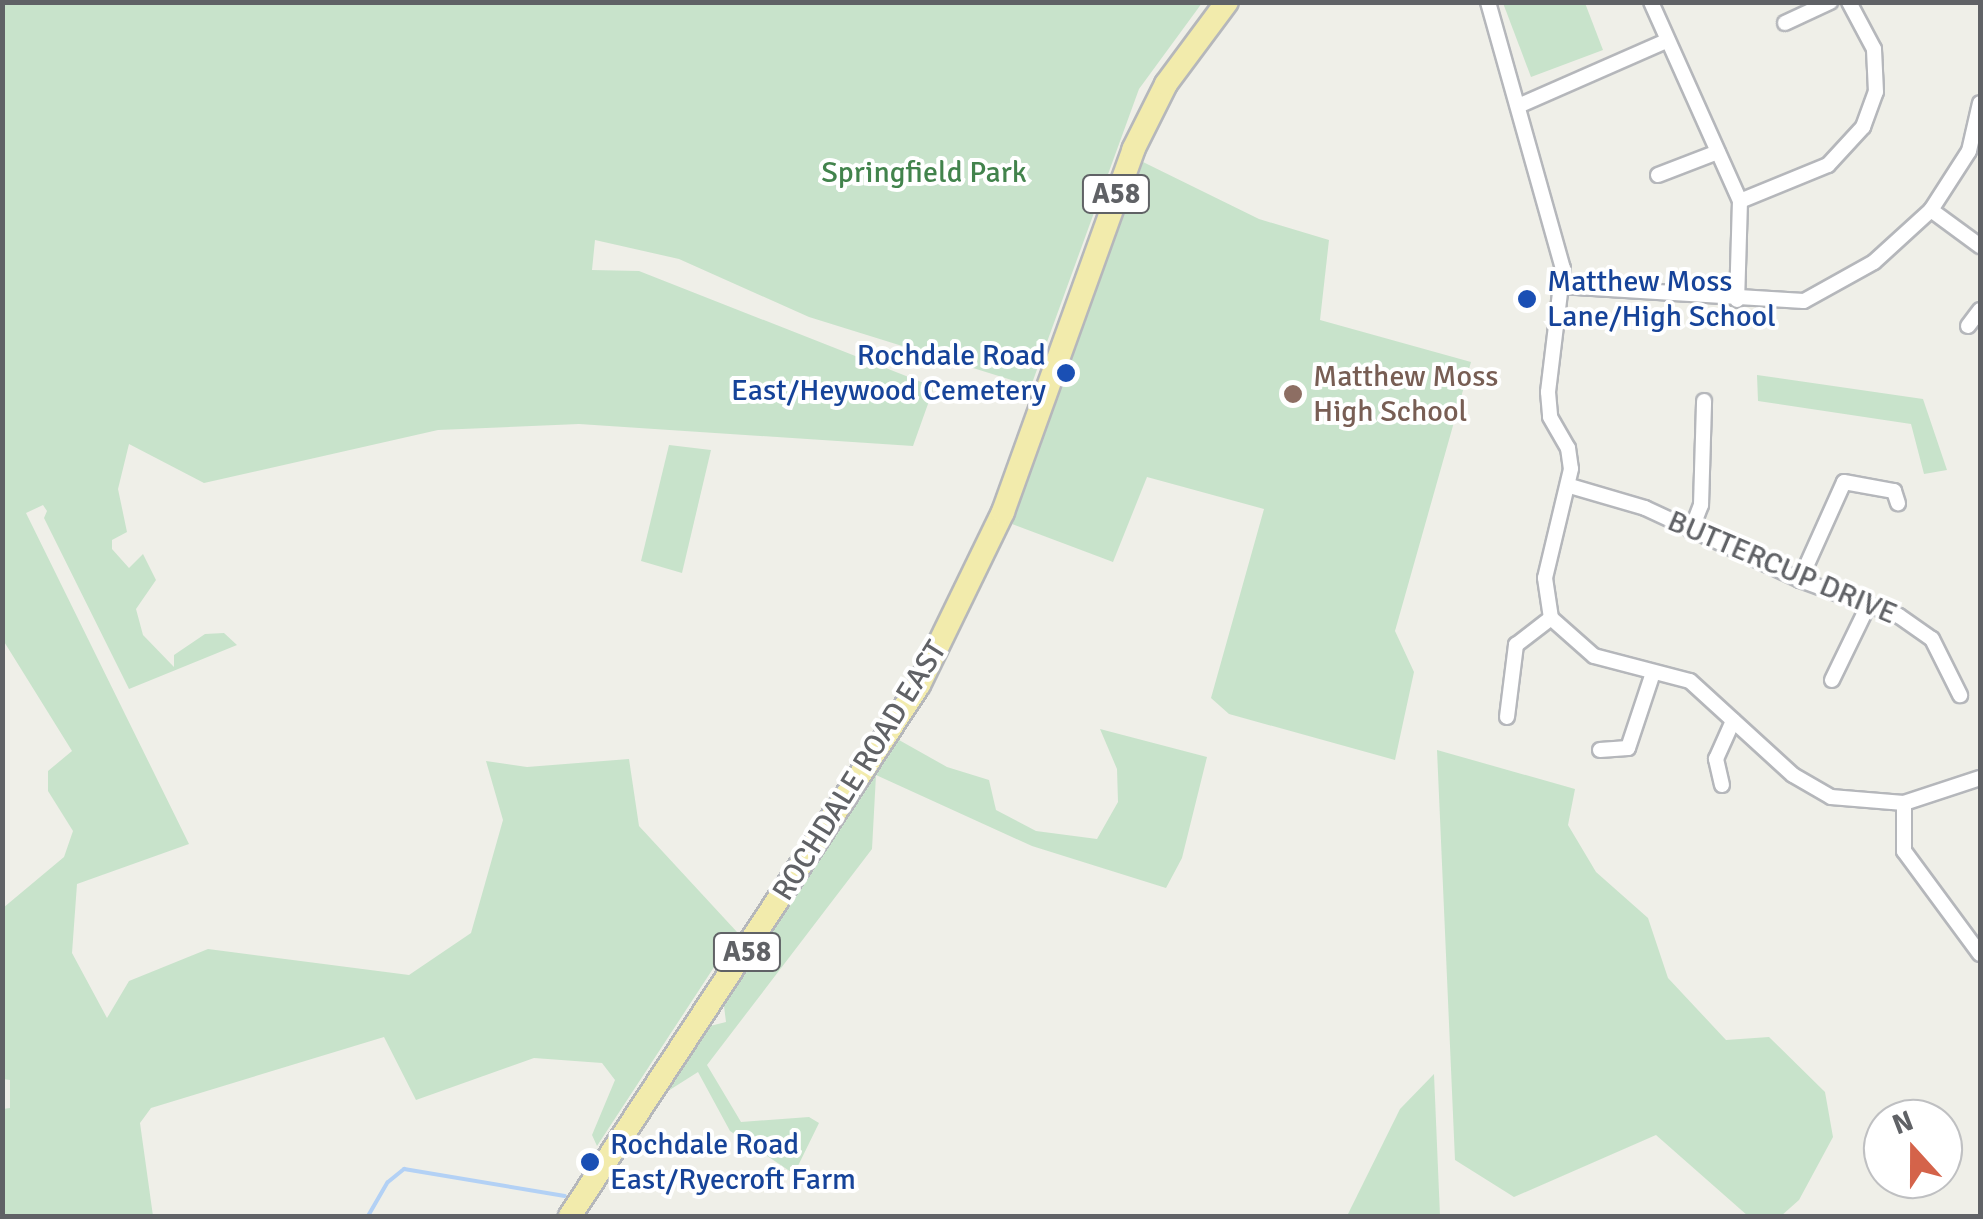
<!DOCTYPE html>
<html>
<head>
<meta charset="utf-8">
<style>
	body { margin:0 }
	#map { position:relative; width:1983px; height:1219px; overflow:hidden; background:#efefe8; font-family:Signika,sans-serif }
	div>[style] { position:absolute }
	.green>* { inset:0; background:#c8e3cb }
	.stream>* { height:4px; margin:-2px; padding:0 2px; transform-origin:2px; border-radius:2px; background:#b3d1f5 }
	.roads { filter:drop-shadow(2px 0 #b5b7bb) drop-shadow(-2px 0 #b5b7bb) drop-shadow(0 2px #b5b7bb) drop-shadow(0 -2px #b5b7bb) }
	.minor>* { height:14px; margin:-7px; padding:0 7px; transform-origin:7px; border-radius:7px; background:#fff }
	.trunk>* { height:22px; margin:-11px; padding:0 11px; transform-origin:11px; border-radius:11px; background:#f2ebac }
	.dots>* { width:28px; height:28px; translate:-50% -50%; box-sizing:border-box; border:5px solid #fff; border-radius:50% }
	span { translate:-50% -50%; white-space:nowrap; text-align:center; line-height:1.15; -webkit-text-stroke:8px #fff; paint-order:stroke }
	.shield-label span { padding:2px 8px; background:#fff; border:2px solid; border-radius:8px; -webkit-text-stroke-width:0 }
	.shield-label { font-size:28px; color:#606266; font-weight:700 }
	.park-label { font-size:30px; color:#42834c }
	.transit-label { font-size:30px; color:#164399 }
	.left { translate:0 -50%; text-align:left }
	.right { translate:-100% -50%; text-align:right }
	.education-label { font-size:30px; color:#785e54 }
	.street-label { font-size:30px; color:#606266 }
	.frame { position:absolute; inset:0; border:5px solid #606266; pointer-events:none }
	.north { position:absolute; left:1863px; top:1099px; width:100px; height:100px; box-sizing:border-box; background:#fff; border:2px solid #bfc0c2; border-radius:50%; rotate:339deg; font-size:28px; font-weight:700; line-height:40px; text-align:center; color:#606266 }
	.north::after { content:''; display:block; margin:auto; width:35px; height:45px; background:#d4634a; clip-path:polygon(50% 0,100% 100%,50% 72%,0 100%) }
</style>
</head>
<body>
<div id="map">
	<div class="green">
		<i style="clip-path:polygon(3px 2px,1202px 3px,1139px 89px,1031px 386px,809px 317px,679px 259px,595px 240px,592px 270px,639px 271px,934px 387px,913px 446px,579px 424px,438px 430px,204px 483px,129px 444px,118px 489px,127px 532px,112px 540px,112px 549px,129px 568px,143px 554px,156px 580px,136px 609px,143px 635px,174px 667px,174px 655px,205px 634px,224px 633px,237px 645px,129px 689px,44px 518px,47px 511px,43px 505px,26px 513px,189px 844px,77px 884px,72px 953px,107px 1018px,129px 981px,208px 949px,409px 975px,471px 933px,503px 820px,486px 761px,527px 767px,629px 759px,639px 826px,737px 932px,597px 1146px,592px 1135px,615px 1080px,602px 1063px,534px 1058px,416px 1100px,384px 1037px,151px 1108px,140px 1123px,153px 1216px,3px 1216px,3px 1109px,10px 1108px,10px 1080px,2px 1079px,3px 908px,64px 857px,73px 831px,48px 791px,48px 771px,72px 751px,3px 640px)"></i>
		<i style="clip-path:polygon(1503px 3px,1585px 3px,1603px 50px,1531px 77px)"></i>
		<i style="clip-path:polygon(1143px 162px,1259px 219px,1329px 240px,1320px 320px,1471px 362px,1395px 631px,1414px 672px,1395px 760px,1229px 714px,1211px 698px,1264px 509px,1147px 477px,1113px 562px,1012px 524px)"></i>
		<i style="clip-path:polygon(1757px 375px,1923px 399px,1947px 470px,1924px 474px,1911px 424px,1758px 401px)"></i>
		<i style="clip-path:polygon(669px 445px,711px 450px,682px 573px,641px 561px)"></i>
		<i style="clip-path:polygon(1100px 729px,1207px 757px,1182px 858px,1166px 888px,1032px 846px,876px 775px,872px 849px,707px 1065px,741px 1122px,809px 1117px,819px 1123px,794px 1174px,730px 1131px,698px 1072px,668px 1091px,710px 1026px,726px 1022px,724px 1006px,899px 740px,947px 767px,989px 780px,996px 810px,1036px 831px,1097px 839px,1118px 802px,1117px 769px)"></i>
		<i style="clip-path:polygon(1437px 750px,1575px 789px,1568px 825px,1596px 872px,1648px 918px,1668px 978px,1726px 1040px,1769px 1037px,1825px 1092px,1833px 1137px,1799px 1200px,1781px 1216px,1748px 1216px,1656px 1135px,1514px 1197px,1455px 1160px)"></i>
		<i style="clip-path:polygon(1434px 1074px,1440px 1216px,1347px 1216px,1400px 1109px)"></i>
	</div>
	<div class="stream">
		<i style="left:368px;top:1216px;width:39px;rotate:-60deg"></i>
		<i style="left:388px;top:1182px;width:21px;rotate:-39deg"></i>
		<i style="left:404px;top:1169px;width:163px;rotate:9.5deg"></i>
	</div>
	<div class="roads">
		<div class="minor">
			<i style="left:1488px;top:2px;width:276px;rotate:74.3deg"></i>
			<i style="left:1563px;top:268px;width:125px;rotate:96.9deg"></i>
			<i style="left:1548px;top:392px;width:25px;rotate:85deg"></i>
			<i style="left:1550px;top:417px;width:36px;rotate:60deg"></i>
			<i style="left:1568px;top:448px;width:21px;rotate:82deg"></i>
			<i style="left:1571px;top:469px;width:112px;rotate:103.4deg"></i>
			<i style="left:1545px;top:578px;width:40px;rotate:81.5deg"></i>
			<i style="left:1551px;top:618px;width:57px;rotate:41.5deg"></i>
			<i style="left:1594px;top:656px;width:99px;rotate:14.6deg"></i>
			<i style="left:1690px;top:681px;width:139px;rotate:42.4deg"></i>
			<i style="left:1793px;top:775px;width:44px;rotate:30.1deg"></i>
			<i style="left:1831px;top:797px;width:73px;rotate:4.7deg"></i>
			<i style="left:1904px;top:803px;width:80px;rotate:-18.2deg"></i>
			<i style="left:1651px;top:2px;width:218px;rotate:65.9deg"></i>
			<i style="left:1740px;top:201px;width:99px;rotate:91.7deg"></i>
			<i style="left:1785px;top:23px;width:50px;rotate:-25deg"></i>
			<i style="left:1518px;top:106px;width:162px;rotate:-23.7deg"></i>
			<i style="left:1658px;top:175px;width:64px;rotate:-21deg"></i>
			<i style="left:1740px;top:201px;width:95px;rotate:-22.2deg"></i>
			<i style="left:1828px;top:165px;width:52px;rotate:-47.4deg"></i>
			<i style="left:1863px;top:127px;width:37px;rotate:-70deg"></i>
			<i style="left:1876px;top:92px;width:43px;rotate:-92.7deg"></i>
			<i style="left:1874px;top:49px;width:53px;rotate:-118deg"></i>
			<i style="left:1931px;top:210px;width:61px;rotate:36.3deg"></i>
			<i style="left:1560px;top:286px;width:244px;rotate:3.5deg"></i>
			<i style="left:1804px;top:301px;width:80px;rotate:-29.1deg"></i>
			<i style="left:1874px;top:262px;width:77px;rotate:-42.4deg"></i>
			<i style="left:1931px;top:210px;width:70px;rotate:-57.2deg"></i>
			<i style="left:1969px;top:151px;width:49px;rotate:-77.1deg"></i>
			<i style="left:1968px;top:326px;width:20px;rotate:-53deg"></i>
			<i style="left:1570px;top:486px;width:78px;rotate:16.3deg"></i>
			<i style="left:1645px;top:508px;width:171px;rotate:24.9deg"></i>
			<i style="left:1800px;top:580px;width:105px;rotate:20deg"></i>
			<i style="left:1899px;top:616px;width:40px;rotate:34.9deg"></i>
			<i style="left:1932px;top:639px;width:63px;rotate:63.4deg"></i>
			<i style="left:1691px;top:531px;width:28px;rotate:-69deg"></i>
			<i style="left:1701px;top:505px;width:104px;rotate:-88.3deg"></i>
			<i style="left:1800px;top:580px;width:107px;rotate:-65.8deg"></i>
			<i style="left:1844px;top:482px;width:51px;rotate:10.2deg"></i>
			<i style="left:1894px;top:491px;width:13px;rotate:72deg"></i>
			<i style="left:1832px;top:680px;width:82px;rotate:-64.1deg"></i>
			<i style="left:1507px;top:717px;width:73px;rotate:-82.9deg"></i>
			<i style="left:1516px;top:645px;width:44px;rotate:-37.6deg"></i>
			<i style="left:1600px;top:750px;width:28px;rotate:-4deg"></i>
			<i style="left:1628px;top:748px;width:79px;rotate:-71.6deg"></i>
			<i style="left:1722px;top:785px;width:27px;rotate:-103deg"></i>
			<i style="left:1716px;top:759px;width:42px;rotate:-65.9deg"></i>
			<i style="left:1904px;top:803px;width:48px;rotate:90deg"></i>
			<i style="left:1904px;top:851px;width:128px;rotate:53.6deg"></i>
		</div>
		<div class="trunk">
			<i style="left:570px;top:1216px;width:635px;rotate:-56.69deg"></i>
			<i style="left:919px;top:685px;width:192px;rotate:-64.1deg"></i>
			<i style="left:1003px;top:512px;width:385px;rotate:-70.2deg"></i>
			<i style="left:1133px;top:150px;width:74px;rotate:-63.4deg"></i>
			<i style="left:1166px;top:84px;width:102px;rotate:-53.4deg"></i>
		</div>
	</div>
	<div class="dots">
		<i style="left:1527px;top:299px;background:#1a4fb4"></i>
		<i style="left:1066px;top:373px;background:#1a4fb4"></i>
		<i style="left:1293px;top:394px;background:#8d6e63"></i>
		<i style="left:590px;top:1162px;background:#1a4fb4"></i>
	</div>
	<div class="shield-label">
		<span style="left:1116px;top:194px">A58</span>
		<span style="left:747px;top:952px">A58</span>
	</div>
	<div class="park-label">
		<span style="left:924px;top:173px">Springfield Park</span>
	</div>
	<div class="transit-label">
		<span class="left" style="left:1547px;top:299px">Matthew Moss<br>Lane/High School</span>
		<span class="right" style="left:1046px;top:373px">Rochdale Road<br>East/Heywood Cemetery</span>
		<span class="left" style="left:610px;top:1162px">Rochdale Road<br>East/Ryecroft Farm</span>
	</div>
	<div class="education-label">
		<span class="left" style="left:1313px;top:394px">Matthew Moss<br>High School</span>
	</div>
	<div class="street-label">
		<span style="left:1782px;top:568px;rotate:23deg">BUTTERCUP DRIVE</span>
		<span style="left:860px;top:771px;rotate:-58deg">ROCHDALE ROAD EAST</span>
	</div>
	<div class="frame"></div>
	<div class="north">N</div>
</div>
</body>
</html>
